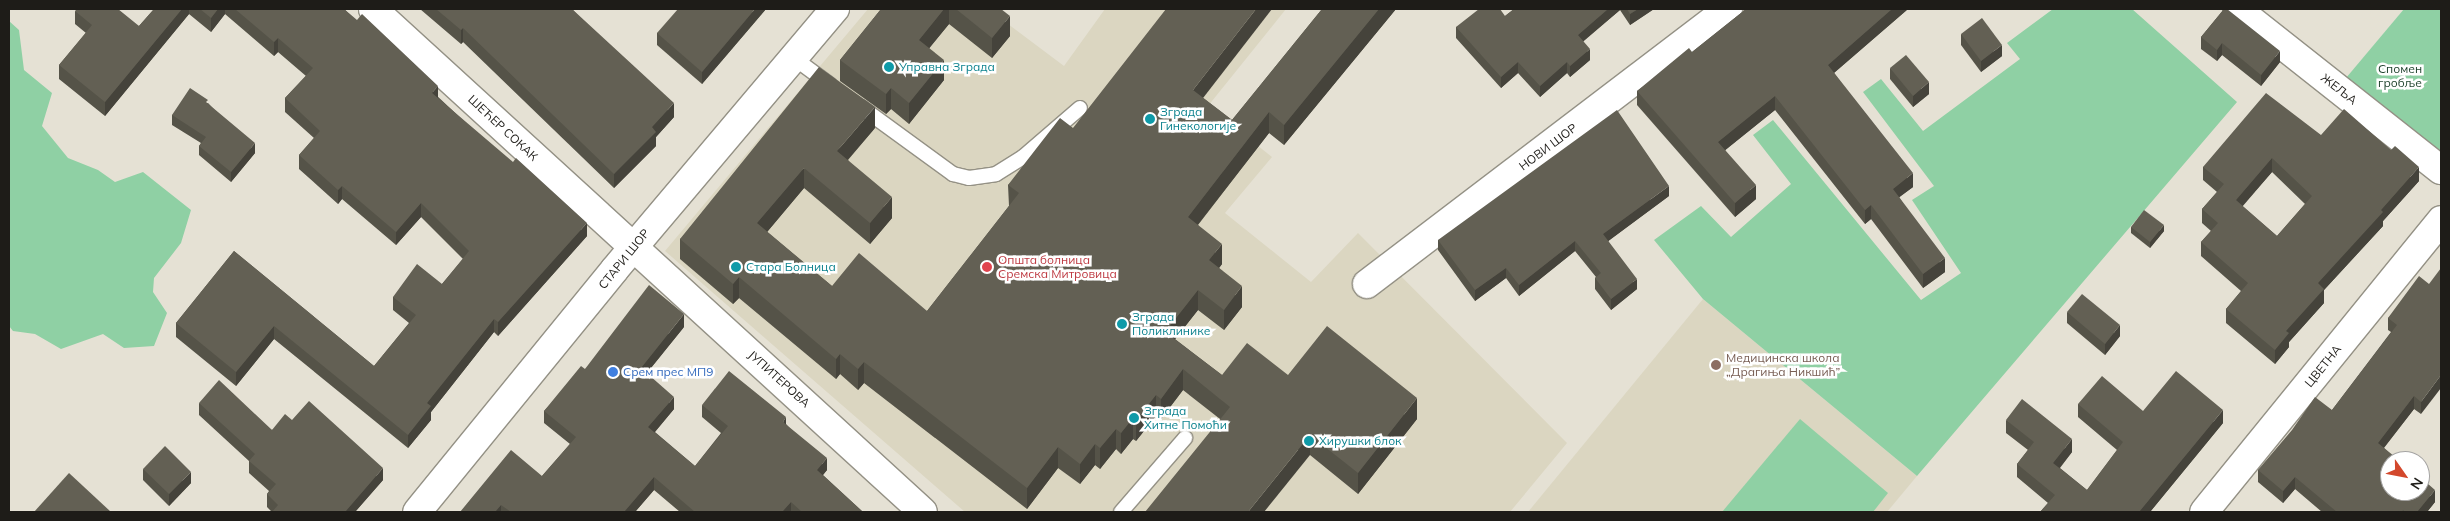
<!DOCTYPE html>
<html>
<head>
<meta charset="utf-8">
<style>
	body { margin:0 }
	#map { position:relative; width:2450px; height:521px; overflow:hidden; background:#e5e1d4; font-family:Mulish,sans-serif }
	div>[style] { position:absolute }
	.built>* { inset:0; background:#dbd6c1 }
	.green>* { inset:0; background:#8fd0a4 }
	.roads { filter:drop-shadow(1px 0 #949185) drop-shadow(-1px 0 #949185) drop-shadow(0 1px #949185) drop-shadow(0 -1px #949185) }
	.lane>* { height:14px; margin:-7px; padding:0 7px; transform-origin:7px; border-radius:7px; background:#fff }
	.street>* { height:28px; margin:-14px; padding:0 14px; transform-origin:14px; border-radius:14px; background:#fff }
	.secondary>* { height:28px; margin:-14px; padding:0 14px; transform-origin:14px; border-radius:14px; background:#fff }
	.wall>* { inset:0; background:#555348 }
	.shaded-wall>* { inset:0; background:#45433b }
	.building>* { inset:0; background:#636054 }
	.dots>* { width:14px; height:14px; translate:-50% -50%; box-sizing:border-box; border:2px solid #fff; border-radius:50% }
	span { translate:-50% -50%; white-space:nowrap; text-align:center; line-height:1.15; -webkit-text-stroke:5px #fff; paint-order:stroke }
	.culture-label { font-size:12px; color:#0d838f }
	.left { translate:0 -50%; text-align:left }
	.park-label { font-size:12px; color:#1b3f29 }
	.street-label { font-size:12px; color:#1e1c18 }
	.health-label { font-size:12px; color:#be3a42 }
	.education-label { font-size:12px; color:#785e54 }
	.shop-label { font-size:12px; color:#366cbe }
	.frame { position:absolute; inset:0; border:10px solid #1e1c18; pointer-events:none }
	.north { position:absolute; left:2380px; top:451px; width:50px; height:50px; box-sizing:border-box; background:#fff; border:1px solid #a5a4a3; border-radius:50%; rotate:123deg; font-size:14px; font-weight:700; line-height:20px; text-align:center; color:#1e1c18 }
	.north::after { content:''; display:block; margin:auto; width:18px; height:22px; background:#d3482c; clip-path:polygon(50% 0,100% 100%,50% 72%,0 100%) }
</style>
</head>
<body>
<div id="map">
	<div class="built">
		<i style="clip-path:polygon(868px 9px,988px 9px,1064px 66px,1105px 9px,1286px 9px,1208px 106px,1272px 157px,1225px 213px,1311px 282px,1358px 233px,1567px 443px,1510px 512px,965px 512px,665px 251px)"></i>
		<i style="clip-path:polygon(1703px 299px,1917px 476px,1887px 512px,1528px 512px)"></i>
	</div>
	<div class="green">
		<i style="clip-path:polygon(2053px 9px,2132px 9px,2237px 102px,1917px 476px,1703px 299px,1654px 240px,1701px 206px,1731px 237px,1791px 184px,1753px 135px,1773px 120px,1921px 300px,1961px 273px,1912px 200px,1934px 186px,1863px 92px,1881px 79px,1923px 131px,2020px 59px,2007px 43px)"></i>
		<i style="clip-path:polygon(2404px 9px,2441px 9px,2441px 178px,2346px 78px)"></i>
		<i style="clip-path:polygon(9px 21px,19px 30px,24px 70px,52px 93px,42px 126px,68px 158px,98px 170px,115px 182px,143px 172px,191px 210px,181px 243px,154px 278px,153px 292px,167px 313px,154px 346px,124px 348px,103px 334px,61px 349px,35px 334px,13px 331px,9px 326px)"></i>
		<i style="clip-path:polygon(1800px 419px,1888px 493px,1873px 512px,1722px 512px)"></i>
	</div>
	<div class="roads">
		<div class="lane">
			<i style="left:794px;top:58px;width:44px;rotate:36.6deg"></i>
			<i style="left:861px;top:107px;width:114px;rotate:36.1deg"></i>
			<i style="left:953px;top:174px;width:16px;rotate:14deg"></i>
			<i style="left:969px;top:178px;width:27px;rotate:-8deg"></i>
			<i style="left:996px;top:174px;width:32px;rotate:-32deg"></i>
			<i style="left:1023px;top:157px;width:75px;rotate:-40.7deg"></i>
			<i style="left:1121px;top:512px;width:98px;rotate:-49.1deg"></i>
		</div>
		<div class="street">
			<i style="left:373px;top:9px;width:745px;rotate:42.44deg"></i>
			<i style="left:2237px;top:9px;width:260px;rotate:38.3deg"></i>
			<i style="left:1367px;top:284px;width:454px;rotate:-37.3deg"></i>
			<i style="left:2204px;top:512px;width:376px;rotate:-50.9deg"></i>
		</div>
		<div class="secondary">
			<i style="left:417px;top:512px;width:313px;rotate:-50.8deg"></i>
			<i style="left:615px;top:269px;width:341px;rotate:-49.8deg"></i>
		</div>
	</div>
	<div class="wall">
		<i style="clip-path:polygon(154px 9px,344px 9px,587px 236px,498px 336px,494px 332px,431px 412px,431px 420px,408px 448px,274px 339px,236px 386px,176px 337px,176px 323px,234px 251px,374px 366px,409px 323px,393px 310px,393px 297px,442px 284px,463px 259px,421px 217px,396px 245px,342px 199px,338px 204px,299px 169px,299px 155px,314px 138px,285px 112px,285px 98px,306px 76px,278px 52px,274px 56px,225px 14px,211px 32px,189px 14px,105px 116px,59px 79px,59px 65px,86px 33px,75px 24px,75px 11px,139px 26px)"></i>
		<i style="clip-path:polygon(420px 9px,572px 9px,674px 117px,656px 137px,656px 146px,614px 188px,463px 42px,461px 44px)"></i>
		<i style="clip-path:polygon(766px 9px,702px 84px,657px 45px,657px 33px)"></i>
		<i style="clip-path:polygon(881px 9px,1001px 9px,1010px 36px,992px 58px,949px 24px,929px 48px,944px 80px,909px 124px,891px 109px,886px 114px,840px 81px,840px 60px)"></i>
		<i style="clip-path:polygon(1322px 9px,1396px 9px,1284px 145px,1269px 133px,1198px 225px,1222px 264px,1219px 268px,1242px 307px,1224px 330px,1198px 310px,1175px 339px,1222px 375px,1288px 375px,1417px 419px,1358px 494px,1310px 455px,1220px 419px,1183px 390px,1161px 419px,1156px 416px,1136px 441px,1133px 439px,1121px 454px,1116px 449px,1100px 469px,1095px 465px,1080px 484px,1058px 468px,1027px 509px,864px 383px,858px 390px,840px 374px,836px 379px,739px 298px,733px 304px,680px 259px,680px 239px,875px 128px,848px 160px,892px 218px,870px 244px,804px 188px,767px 232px,832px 286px,927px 311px,1009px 206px,1008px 185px,1073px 128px,1203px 98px,1232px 120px)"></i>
		<i style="clip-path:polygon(1514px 9px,1654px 9px,1630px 25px,1620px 10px,1583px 41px,1590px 60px,1570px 77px,1567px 73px,1540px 97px,1518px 73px,1501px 88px,1456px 38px,1456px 27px,1505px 16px)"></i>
		<i style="clip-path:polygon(1746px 9px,1908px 9px,1834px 73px,1913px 187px,1899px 197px,1945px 272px,1923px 288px,1871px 219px,1865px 224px,1775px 110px,1725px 150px,1756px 199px,1735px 217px,1637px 105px,1637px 91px,1692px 52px)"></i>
		<i style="clip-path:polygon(2224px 9px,2280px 62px,2261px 86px,2222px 55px,2217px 61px,2201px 49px,2201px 37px)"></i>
		<i style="clip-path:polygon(1961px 34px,2002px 56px,1981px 72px,1961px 45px)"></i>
		<i style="clip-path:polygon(1890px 68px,1929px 94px,1913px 107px,1890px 79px)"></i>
		<i style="clip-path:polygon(208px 103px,255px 153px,231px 182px,199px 155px,199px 146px,201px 143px,172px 125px,172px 115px)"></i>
		<i style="clip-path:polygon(evenodd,2321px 135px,2419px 181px,2383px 221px,2383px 226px,2324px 290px,2324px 303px,2289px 342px,2289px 347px,2275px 364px,2226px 323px,2226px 309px,2241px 291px,2201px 256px,2201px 242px,2211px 231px,2202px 223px,2202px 209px,2217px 192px,2203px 180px,2203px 167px,2321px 135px,2272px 172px,2305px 204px,2277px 236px,2242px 206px,2272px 172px)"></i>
		<i style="clip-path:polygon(1669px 196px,1608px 241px,1637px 289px,1611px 310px,1595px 289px,1595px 278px,1596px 277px,1575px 251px,1519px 296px,1506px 278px,1475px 301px,1438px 250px,1438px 240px)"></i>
		<i style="clip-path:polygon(2131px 227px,2164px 231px,2150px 248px,2131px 233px)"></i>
		<i style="clip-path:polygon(2429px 284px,2421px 414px,2414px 409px,2384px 448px,2435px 502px,2427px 512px,2322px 512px,2295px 489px,2283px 503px,2258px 482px,2258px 470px,2332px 410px,2391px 332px,2388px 330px,2388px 318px)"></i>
		<i style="clip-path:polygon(2067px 312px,2120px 336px,2105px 355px,2067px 323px)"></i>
		<i style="clip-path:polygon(684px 327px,647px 373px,674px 409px,655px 432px,695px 466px,721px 433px,702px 417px,702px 405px,786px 424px,827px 470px,823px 475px,863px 512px,680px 512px,654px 490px,635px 512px,460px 512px,542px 476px,570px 444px,544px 423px,544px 411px,585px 369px)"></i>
		<i style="clip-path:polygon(199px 403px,272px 430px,292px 420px,383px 480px,355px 512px,272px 512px,267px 507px,267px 494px,269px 491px,249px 473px,249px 461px,199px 415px)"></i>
		<i style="clip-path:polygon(2078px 404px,2143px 411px,2223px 423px,2150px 512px,2040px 512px,2048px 503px,2017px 477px,2017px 464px,2028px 450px,2006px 433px,2006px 420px,2072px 452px,2060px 468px,2087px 490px,2117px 450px,2078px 417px)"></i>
		<i style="clip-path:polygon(143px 469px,191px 483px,169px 506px,143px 480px)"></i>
	</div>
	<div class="shaded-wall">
		<i style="clip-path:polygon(182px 9px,189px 9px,189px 14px,105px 116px,105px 102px)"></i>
		<i style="clip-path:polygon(218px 9px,225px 9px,225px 14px,211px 32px,211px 18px)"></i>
		<i style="clip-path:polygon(755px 9px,766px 9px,702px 84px,702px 72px)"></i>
		<i style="clip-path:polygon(944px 9px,949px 9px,949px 24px,919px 61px,919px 40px)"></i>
		<i style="clip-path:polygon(1256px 9px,1272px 9px,1193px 111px,1193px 90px)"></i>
		<i style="clip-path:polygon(1379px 9px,1396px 9px,1284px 145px,1284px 125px)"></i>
		<i style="clip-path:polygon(1608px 9px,1620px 9px,1620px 10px,1578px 46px,1578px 35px)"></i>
		<i style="clip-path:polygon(1638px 9px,1654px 9px,1630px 25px,1630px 14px)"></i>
		<i style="clip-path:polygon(1892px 9px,1908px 9px,1828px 78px,1828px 65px)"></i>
		<i style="clip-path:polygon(1010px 16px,1010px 36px,992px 58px,992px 38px)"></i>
		<i style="clip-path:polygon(463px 28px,463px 42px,461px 44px,461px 30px)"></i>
		<i style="clip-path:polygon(278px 38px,278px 52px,274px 56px,274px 42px)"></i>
		<i style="clip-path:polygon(2222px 43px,2222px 55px,2217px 61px,2217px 50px)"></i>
		<i style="clip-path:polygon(2002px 45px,2002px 56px,1981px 72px,1981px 61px)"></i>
		<i style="clip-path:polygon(1590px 49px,1590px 60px,1570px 77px,1570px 66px)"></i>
		<i style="clip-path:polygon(2280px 51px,2280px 62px,2261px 86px,2261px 75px)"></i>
		<i style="clip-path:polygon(944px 60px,944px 80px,909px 124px,909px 103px)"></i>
		<i style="clip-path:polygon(1518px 62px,1518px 73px,1501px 88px,1501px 77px)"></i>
		<i style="clip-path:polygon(1567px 62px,1567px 73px,1540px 97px,1540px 86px)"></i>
		<i style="clip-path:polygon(1929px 82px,1929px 94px,1913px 107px,1913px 96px)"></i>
		<i style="clip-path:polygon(438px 86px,438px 100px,432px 93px)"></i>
		<i style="clip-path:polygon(891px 88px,891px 109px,886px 114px,886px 94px)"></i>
		<i style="clip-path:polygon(1775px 96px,1775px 110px,1718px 156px,1718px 142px)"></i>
		<i style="clip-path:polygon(674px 103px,674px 117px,656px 137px,656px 146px,614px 188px,614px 174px,652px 127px)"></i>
		<i style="clip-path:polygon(875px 107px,875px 128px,837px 172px,837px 151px)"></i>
		<i style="clip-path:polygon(1269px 112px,1269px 133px,1188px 237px,1188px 217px)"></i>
		<i style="clip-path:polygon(255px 143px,255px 153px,231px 182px,231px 172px)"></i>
		<i style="clip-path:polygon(2272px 158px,2272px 172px,2236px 214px,2236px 200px)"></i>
		<i style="clip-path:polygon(2419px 167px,2419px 181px,2383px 221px,2383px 226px,2324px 290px,2324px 303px,2289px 342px,2289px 347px,2275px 364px,2275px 350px,2286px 331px,2318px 283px,2381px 210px)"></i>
		<i style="clip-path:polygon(804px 168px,804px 188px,757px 244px,757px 223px)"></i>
		<i style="clip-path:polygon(1913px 173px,1913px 187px,1893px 202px,1893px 189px)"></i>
		<i style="clip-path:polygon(1756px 185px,1756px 199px,1735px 217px,1735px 203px)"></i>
		<i style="clip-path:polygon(342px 186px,342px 199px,338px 204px,338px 190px)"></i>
		<i style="clip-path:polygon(1669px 186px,1669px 196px,1603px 245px,1603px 234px)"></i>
		<i style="clip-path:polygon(892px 197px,892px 218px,870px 244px,870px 223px)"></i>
		<i style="clip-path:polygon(421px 203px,421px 217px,396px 245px,396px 232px)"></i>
		<i style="clip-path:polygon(1871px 205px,1871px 219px,1865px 224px,1865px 210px)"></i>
		<i style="clip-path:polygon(587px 223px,587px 236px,498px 336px,498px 322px)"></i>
		<i style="clip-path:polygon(2164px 225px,2164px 231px,2150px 248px,2150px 242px)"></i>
		<i style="clip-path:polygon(1575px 241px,1575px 251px,1519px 296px,1519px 285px)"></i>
		<i style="clip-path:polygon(1222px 244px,1222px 264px,1209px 281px,1209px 260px)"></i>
		<i style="clip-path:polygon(1945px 258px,1945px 272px,1923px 288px,1923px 274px)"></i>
		<i style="clip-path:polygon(1506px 268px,1506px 278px,1475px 301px,1475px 290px)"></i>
		<i style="clip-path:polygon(739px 277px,739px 298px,733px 304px,733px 284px)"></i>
		<i style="clip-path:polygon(1637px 279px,1637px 289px,1611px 310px,1611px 299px)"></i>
		<i style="clip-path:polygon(1242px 286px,1242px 307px,1224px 330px,1224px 310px)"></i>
		<i style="clip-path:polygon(1198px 290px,1198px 310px,1165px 352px,1165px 332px)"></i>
		<i style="clip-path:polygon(684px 314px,684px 327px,641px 380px,641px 368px)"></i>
		<i style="clip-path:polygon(494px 319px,494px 332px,431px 412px,431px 420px,408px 448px,408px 435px,427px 403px)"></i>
		<i style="clip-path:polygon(2120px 325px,2120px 336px,2105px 355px,2105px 344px)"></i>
		<i style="clip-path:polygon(274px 326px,274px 339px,236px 386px,236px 372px)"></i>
		<i style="clip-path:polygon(840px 354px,840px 374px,836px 379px,836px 359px)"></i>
		<i style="clip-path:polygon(864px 362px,864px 383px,858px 390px,858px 369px)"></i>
		<i style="clip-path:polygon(1183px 369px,1183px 390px,1161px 419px,1161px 399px)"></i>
		<i style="clip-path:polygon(2441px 375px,2441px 388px,2421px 414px,2421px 402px)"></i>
		<i style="clip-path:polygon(1156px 395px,1156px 416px,1136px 441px,1136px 420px)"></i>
		<i style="clip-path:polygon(2414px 396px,2414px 409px,2378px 455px,2378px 443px)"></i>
		<i style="clip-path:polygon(674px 397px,674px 409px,648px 440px,648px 427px)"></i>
		<i style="clip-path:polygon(1417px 398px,1417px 419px,1358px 494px,1358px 473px)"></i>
		<i style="clip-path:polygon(2223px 410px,2223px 423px,2150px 512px,2139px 512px)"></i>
		<i style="clip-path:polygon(786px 417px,786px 430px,783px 422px)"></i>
		<i style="clip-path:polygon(1133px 418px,1133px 439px,1121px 454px,1121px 433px)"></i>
		<i style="clip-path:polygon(1116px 429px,1116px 449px,1100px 469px,1100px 448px)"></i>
		<i style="clip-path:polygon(1310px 435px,1310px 455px,1264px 512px,1248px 512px)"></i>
		<i style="clip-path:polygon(2072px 439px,2072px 452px,2053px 476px,2053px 463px)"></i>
		<i style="clip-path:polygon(1095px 444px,1095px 465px,1080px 484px,1080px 464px)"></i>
		<i style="clip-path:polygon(1058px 447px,1058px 468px,1027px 509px,1027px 488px)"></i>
		<i style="clip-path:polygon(827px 458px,827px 470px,817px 482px,817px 470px)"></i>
		<i style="clip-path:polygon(383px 468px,383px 480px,355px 512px,345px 512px)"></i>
		<i style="clip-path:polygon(191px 472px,191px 483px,169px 506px,169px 494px)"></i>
		<i style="clip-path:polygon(654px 477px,654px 490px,635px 512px,624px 512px)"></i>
		<i style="clip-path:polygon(2295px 477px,2295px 489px,2283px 503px,2283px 491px)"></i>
		<i style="clip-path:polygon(2435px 490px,2435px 502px,2427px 512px,2417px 512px)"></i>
		<i style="clip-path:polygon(791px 502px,791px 512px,782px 512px)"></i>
		<i style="clip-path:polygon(501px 505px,501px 512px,495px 512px)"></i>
	</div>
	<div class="building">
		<i style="clip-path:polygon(77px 9px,118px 9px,139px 26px,154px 9px,182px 9px,105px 102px,59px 65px,92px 25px,75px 11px)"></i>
		<i style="clip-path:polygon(200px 9px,218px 9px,211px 18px)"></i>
		<i style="clip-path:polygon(235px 9px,344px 9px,357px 20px,362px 14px,438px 86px,432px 93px,513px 162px,516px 158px,587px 223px,498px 322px,494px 319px,427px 403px,431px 406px,408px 435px,274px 326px,236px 372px,176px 323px,234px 251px,374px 366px,416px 315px,393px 297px,417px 264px,442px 284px,469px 251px,421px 203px,396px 232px,342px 186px,338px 190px,299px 155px,320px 131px,285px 98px,313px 68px,278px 38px,274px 42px)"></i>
		<i style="clip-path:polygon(436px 9px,572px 9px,674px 103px,652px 127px,656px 132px,614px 174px,463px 28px,461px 30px)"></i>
		<i style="clip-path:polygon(678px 9px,755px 9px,702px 72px,657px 33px)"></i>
		<i style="clip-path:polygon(881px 9px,944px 9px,919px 40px,944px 60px,909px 103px,891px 88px,886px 94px,840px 60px)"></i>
		<i style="clip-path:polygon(956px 9px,1001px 9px,1010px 16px,992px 38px)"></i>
		<i style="clip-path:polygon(1166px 9px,1256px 9px,1193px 90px,1232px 120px,1322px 9px,1379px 9px,1284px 125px,1269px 112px,1188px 217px,1222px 244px,1209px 260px,1242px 286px,1224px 310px,1198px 290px,1165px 332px,1222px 375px,1247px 343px,1288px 375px,1327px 326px,1417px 398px,1358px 473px,1310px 435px,1248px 512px,1145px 512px,1230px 407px,1183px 369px,1161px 399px,1156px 395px,1136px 420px,1133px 418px,1121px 433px,1116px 429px,1100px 448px,1095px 444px,1080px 464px,1058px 447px,1027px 488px,864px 362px,858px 369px,840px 354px,836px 359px,739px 277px,733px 284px,680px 239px,819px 67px,875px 107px,837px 151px,892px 197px,870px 223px,804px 168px,757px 223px,832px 286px,859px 253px,927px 311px,1019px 193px,1008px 185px,1060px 118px,1073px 128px)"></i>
		<i style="clip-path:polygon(1479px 9px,1500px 9px,1505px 16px,1514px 9px,1608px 9px,1578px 35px,1590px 49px,1570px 66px,1567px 62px,1540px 86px,1518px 62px,1501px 77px,1456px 27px)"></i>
		<i style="clip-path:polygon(1627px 9px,1638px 9px,1630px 14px)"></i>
		<i style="clip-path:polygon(1746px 9px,1892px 9px,1828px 65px,1913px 173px,1893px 189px,1945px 258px,1923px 274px,1871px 205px,1865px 210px,1775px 96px,1718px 142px,1756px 185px,1735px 203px,1637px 91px,1689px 48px,1692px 52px)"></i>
		<i style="clip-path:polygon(2224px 9px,2227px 9px,2280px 51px,2261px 75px,2222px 43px,2217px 50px,2201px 37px)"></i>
		<i style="clip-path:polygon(1982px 18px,2002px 45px,1981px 61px,1961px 34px)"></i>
		<i style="clip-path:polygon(1906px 55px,1929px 82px,1913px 96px,1890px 68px)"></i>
		<i style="clip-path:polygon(190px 88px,208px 100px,206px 102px,255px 143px,231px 172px,199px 146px,206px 137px,172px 115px)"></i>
		<i style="clip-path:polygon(evenodd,2266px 93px,2321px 135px,2344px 109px,2391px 150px,2395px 146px,2419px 167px,2381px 210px,2383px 212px,2318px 283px,2324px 289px,2286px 331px,2289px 333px,2275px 350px,2226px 309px,2248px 283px,2201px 242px,2218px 223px,2202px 209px,2224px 184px,2203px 167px,2266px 93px,2272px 158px,2312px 196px,2277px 236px,2236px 200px,2272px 158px)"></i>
		<i style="clip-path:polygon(1617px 110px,1669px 186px,1603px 234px,1637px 279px,1611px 299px,1595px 278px,1601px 273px,1575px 241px,1519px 285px,1506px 268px,1475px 290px,1438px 240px)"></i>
		<i style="clip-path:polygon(2144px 210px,2164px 225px,2150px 242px,2131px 227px)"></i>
		<i style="clip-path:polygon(2441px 268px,2441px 375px,2421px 402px,2414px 396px,2378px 443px,2400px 461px,2390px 461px,2390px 491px,2420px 491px,2420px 477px,2435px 490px,2417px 512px,2405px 512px,2403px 510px,2402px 512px,2337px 512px,2295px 477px,2283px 491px,2258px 470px,2292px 430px,2315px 397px,2332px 410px,2397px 325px,2388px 318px,2419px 276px,2429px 284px)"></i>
		<i style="clip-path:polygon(649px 285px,684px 314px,641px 368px,674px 397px,648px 427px,695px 466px,728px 426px,702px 405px,729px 371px,786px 417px,783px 422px,827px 458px,817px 470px,863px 512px,802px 512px,791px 502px,782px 512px,695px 512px,654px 477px,624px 512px,511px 512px,501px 505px,495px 512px,460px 512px,511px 450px,542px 476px,576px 437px,544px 411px,581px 366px,585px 369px)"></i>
		<i style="clip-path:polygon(2082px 294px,2120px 325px,2105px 344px,2067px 312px)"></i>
		<i style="clip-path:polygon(2176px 371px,2223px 410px,2139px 512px,2040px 512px,2055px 495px,2017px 464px,2034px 442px,2006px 420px,2022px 399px,2072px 439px,2053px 463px,2087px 490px,2123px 442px,2078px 404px,2102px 376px,2143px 411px)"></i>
		<i style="clip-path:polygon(219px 380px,272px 430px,285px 414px,292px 420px,309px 401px,383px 468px,345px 512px,272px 512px,278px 505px,267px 494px,276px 484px,249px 461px,255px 454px,199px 403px)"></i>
		<i style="clip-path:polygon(165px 446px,191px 472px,169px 494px,143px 469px)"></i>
		<i style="clip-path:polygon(69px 473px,111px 512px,34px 512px)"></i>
	</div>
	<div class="dots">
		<i style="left:889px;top:67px;background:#0f9aa8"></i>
		<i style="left:1150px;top:119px;background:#0f9aa8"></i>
		<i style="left:736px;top:267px;background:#0f9aa8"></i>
		<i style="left:987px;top:267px;background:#e0444e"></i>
		<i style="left:1122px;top:324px;background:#0f9aa8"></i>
		<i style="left:1716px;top:365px;background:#8d6e63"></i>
		<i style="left:613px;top:372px;background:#3f7fe0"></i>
		<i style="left:1134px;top:418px;background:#0f9aa8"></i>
		<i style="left:1309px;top:441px;background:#0f9aa8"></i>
	</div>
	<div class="culture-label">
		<span class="left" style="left:899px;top:67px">Управна Зграда</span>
		<span class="left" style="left:1160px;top:119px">Зграда<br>Гинекологије</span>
		<span class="left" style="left:746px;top:267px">Стара Болница</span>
		<span class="left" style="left:1132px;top:324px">Зграда<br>Поликлинике</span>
		<span class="left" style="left:1144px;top:418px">Зграда<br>Хитне Помоћи</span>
		<span class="left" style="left:1319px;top:441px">Хирушки блок</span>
	</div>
	<div class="park-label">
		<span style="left:2400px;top:76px">Спомен<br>гробље</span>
	</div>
	<div class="street-label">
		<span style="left:2339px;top:89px;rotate:38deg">ЖЕЉА</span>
		<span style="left:503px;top:128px;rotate:43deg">ШЕЋЕР СОКАК</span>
		<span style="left:1548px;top:147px;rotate:-37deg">НОВИ ШОР</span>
		<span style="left:624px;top:259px;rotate:-51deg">СТАРИ ШОР</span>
		<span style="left:2323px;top:366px;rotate:-51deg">ЦВЕТНА</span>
		<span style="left:779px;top:379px;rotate:42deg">ЈУПИТЕРОВА</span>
	</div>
	<div class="health-label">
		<span class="left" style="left:998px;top:267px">Општа болница<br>Сремска Митровица</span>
	</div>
	<div class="education-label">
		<span class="left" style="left:1726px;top:365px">Медицинска школа<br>„Драгиња Никшић”</span>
	</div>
	<div class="shop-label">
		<span class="left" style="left:623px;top:372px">Срем прес МП9</span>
	</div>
	<div class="frame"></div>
	<div class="north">N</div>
</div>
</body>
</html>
